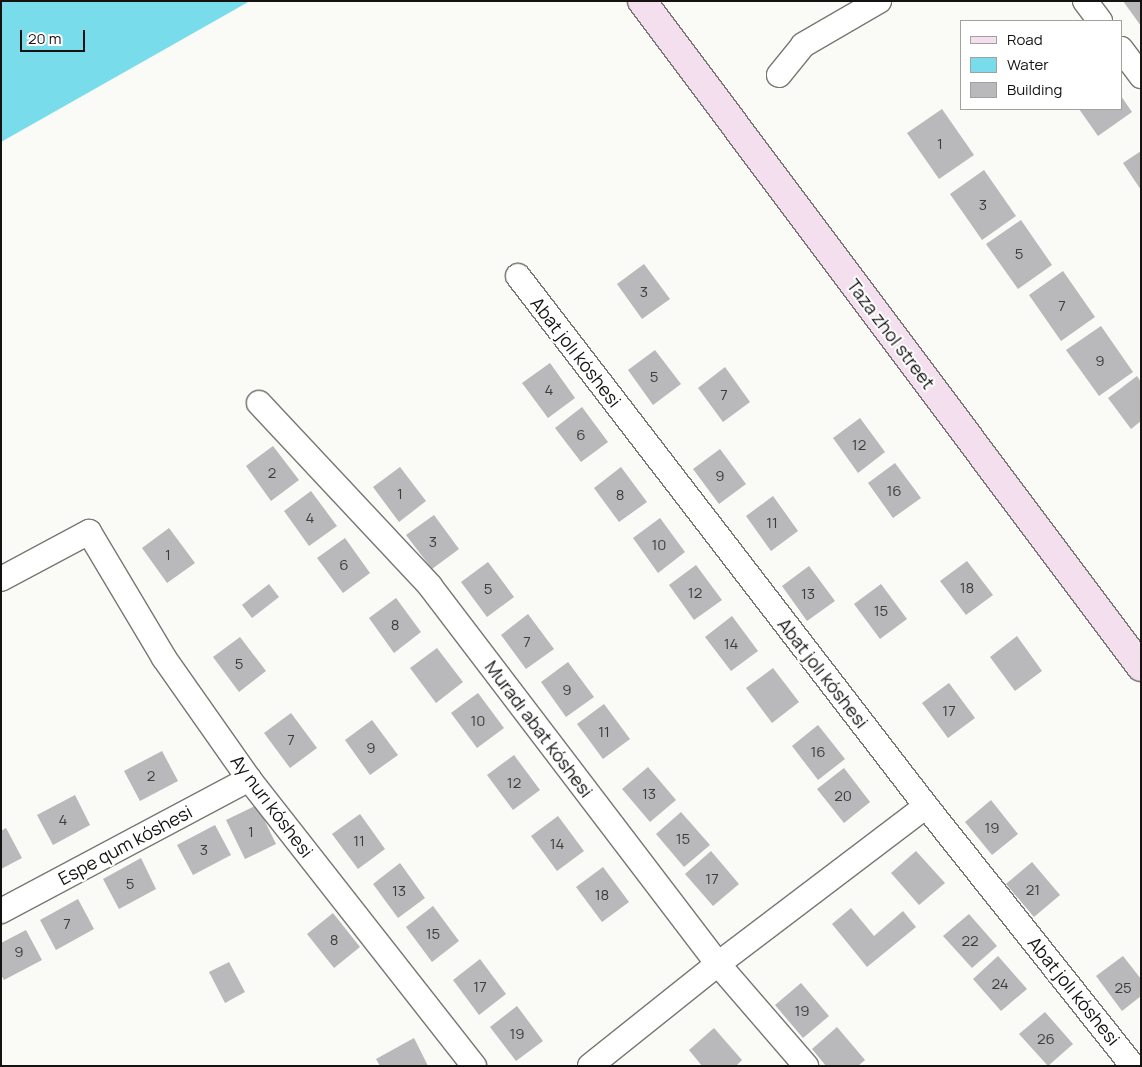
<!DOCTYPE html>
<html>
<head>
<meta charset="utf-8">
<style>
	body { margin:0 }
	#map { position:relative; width:1142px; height:1067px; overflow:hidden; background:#fafaf6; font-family:Manrope,sans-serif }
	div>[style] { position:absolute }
	.water>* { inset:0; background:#79dcea }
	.building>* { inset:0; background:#b9b8bb }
	.roads { filter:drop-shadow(1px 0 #787774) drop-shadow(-1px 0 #787774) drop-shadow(0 1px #787774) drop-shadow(0 -1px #787774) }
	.minor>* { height:24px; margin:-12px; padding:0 12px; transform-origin:12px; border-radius:12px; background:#fff }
	.secondary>* { height:28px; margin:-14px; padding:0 14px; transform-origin:14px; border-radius:14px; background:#f3dfee }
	span { translate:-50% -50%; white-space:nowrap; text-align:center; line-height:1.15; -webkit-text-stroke:4px #fff; paint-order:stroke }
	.number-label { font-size:15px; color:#3d3c3c }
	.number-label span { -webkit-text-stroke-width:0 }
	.street-label { font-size:18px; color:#141312 }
	.frame { position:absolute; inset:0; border:2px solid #141312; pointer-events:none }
	.legend { position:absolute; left:960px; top:20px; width:162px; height:90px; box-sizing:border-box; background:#fff; border:1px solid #a1a1a0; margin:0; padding:6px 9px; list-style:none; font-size:15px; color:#141312 }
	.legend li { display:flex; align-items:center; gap:10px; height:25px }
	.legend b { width:25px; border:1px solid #a1a1a0 }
	.scale { position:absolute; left:20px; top:30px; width:65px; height:22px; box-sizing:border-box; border:2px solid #141312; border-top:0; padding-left:6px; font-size:15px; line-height:18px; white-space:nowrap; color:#141312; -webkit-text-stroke:4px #fff; paint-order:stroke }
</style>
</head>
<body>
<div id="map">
	<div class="water">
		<i style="clip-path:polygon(1px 1px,250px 1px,1px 142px)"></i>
	</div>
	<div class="building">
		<i style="clip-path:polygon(1123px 1px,1141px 1px,1141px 26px)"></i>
		<i style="clip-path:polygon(1121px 96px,1132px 112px,1098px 136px,1079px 109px,1121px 109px)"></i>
		<i style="clip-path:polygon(942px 109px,974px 155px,939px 179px,907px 133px)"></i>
		<i style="clip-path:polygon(1141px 151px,1141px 190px,1123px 163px)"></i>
		<i style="clip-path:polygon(984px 170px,1016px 216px,982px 240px,950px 194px)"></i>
		<i style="clip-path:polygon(1021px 220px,1052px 265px,1018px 289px,986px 244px)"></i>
		<i style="clip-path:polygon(644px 264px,670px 299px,642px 319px,617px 284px)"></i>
		<i style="clip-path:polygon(1063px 271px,1095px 317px,1061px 341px,1029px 295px)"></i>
		<i style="clip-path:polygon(1101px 326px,1133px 372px,1099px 396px,1066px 350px)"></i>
		<i style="clip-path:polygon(655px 350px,681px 384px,653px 405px,628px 370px)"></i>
		<i style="clip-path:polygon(550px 363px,575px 398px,548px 418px,522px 383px)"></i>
		<i style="clip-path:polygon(725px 367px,750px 402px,723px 422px,698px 388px)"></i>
		<i style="clip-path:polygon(1137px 376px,1141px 382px,1141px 421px,1131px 429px,1108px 398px)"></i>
		<i style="clip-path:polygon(582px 407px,608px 442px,581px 462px,555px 428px)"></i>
		<i style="clip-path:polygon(860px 418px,885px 452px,858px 473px,833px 438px)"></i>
		<i style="clip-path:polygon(273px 446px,299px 480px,271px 501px,246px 466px)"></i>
		<i style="clip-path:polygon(720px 449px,746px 484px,719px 504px,693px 469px)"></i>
		<i style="clip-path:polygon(895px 463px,921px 498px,893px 518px,868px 483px)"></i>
		<i style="clip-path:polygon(400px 467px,426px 501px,399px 522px,373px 487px)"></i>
		<i style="clip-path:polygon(621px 467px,647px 502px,619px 522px,594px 488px)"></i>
		<i style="clip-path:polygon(311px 491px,337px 526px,309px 546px,284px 511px)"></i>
		<i style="clip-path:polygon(773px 496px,798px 531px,771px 551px,746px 516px)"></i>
		<i style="clip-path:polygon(434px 515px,459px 549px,432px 569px,406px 535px)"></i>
		<i style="clip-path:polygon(660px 518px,685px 552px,658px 573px,633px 538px)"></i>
		<i style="clip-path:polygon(169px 528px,195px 563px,167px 583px,142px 548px)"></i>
		<i style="clip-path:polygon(345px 538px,370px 573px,343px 593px,317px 558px)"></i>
		<i style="clip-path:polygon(967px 561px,993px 595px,966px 615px,940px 581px)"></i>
		<i style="clip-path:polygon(488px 562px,514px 597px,487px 617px,461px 582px)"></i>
		<i style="clip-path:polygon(696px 565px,722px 600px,694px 620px,669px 585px)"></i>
		<i style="clip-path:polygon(809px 566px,835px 601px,807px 621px,782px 586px)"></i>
		<i style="clip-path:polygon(269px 584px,279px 597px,252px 618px,242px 605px)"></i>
		<i style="clip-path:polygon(881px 584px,907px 619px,880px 639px,854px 604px)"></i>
		<i style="clip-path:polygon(396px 598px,421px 632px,394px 653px,369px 618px)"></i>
		<i style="clip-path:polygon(528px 614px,554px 649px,526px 669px,501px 635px)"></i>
		<i style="clip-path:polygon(732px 616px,758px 651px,731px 671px,705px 637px)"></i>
		<i style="clip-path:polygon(1017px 636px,1042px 671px,1015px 691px,990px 657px)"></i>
		<i style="clip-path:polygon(240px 637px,266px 671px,239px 692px,213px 657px)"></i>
		<i style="clip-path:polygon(437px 648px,463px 682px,436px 703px,410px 668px)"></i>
		<i style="clip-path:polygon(568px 662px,594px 697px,566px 717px,541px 682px)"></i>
		<i style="clip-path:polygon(773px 668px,799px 702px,772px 723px,746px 688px)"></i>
		<i style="clip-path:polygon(949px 683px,975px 718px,948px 738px,922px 703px)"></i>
		<i style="clip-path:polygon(478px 693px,504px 728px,477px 748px,451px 713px)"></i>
		<i style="clip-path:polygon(604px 704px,630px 739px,603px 759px,577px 724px)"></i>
		<i style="clip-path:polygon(291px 713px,317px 748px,290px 768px,264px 733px)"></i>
		<i style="clip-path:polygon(372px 720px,398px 755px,370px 775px,345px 740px)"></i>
		<i style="clip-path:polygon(818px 725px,845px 759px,818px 780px,792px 746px)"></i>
		<i style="clip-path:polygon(162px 751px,178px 781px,140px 801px,124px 771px)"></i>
		<i style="clip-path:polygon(514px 755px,540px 790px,513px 810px,487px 775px)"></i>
		<i style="clip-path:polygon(648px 767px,676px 800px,650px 822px,622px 789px)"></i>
		<i style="clip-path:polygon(844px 768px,870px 802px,844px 823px,817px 789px)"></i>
		<i style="clip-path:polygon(75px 795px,90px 825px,53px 845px,37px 815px)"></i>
		<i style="clip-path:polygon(991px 800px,1018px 834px,992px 855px,965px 822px)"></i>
		<i style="clip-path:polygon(257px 805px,276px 844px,245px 859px,226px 820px)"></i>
		<i style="clip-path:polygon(681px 812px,710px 845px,684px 867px,656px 834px)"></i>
		<i style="clip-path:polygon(360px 814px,385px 849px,358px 869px,332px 834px)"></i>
		<i style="clip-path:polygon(558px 816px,584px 851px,557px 871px,531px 836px)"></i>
		<i style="clip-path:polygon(215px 825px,231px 855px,193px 875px,177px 845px)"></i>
		<i style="clip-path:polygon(6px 828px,22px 858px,1px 869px,1px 831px)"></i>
		<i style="clip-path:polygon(711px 851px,739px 884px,713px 906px,685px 874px)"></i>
		<i style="clip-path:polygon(916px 851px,945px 883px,919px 905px,891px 873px)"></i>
		<i style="clip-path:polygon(141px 858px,156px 889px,119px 909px,103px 879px)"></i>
		<i style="clip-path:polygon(1032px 862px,1060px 895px,1034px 917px,1006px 884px)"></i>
		<i style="clip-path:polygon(400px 863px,425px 898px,398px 918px,373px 884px)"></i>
		<i style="clip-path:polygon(603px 867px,629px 902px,602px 922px,576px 887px)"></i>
		<i style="clip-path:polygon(78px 899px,94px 929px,56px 950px,40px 920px)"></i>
		<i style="clip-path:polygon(433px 906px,459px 941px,432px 962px,406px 927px)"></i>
		<i style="clip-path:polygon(851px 908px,874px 936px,903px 911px,916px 927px,867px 967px,832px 924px)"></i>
		<i style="clip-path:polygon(333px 913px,360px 947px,334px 968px,307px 934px)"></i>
		<i style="clip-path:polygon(969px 914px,997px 946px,972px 968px,943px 936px)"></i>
		<i style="clip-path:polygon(26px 930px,42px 960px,4px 980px,1px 975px,1px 943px)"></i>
		<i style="clip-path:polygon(998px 956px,1027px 989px,1001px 1011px,973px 979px)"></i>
		<i style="clip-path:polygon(1123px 956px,1141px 979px,1141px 996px,1122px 1011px,1096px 976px)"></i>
		<i style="clip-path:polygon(480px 959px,506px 994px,479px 1015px,453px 980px)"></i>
		<i style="clip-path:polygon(229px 962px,245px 992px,225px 1003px,209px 972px)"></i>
		<i style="clip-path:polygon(801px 983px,829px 1016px,803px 1038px,775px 1005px)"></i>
		<i style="clip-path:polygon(517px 1006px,543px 1041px,516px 1061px,490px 1027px)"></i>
		<i style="clip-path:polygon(1045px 1012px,1073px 1044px,1048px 1066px,1019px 1034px)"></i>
		<i style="clip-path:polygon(837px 1027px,865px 1060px,858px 1066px,826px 1066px,812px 1049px)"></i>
		<i style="clip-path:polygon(714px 1028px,742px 1060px,736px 1066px,702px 1066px,689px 1050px)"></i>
		<i style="clip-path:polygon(414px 1038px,428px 1066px,380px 1066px,376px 1059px)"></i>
	</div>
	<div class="roads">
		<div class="minor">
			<i style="left:1085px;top:1px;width:25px;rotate:53deg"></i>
			<i style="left:1121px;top:49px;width:34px;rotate:53deg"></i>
			<i style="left:779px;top:75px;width:38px;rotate:-51deg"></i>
			<i style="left:803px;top:45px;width:88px;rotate:-30.1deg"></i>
			<i style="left:518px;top:276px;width:669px;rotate:52.41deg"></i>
			<i style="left:926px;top:806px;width:332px;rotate:51.5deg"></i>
			<i style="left:259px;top:403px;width:250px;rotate:46.9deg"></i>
			<i style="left:430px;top:586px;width:475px;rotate:52.7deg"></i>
			<i style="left:718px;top:964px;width:135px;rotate:49.2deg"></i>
			<i style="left:1px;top:579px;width:100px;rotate:-28.1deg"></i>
			<i style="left:89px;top:532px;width:147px;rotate:59.2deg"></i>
			<i style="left:164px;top:658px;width:148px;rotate:54.9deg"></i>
			<i style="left:249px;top:779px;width:365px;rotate:51.9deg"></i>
			<i style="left:1px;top:911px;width:281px;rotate:-28deg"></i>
			<i style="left:590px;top:1066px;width:164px;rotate:-38.6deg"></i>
			<i style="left:718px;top:964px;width:261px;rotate:-37.2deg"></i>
		</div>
		<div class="secondary">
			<i style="left:642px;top:1px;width:832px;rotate:53.16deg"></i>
		</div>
	</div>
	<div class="number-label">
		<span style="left:940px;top:144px">1</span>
		<span style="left:983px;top:205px">3</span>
		<span style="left:1019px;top:254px">5</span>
		<span style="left:644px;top:292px">3</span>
		<span style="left:1062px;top:306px">7</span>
		<span style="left:1100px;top:361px">9</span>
		<span style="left:654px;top:377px">5</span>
		<span style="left:549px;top:390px">4</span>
		<span style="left:724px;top:395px">7</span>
		<span style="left:581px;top:435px">6</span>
		<span style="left:859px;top:445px">12</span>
		<span style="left:272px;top:473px">2</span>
		<span style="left:720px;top:476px">9</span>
		<span style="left:894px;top:491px">16</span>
		<span style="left:400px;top:494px">1</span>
		<span style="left:620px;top:495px">8</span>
		<span style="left:310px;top:518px">4</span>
		<span style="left:772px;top:523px">11</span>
		<span style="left:433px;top:542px">3</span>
		<span style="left:659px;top:545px">10</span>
		<span style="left:168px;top:555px">1</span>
		<span style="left:344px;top:565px">6</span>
		<span style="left:967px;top:588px">18</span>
		<span style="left:488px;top:589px">5</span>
		<span style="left:695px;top:593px">12</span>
		<span style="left:808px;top:594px">13</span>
		<span style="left:881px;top:611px">15</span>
		<span style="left:395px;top:625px">8</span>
		<span style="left:527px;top:642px">7</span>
		<span style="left:731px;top:644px">14</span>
		<span style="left:239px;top:664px">5</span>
		<span style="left:567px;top:690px">9</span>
		<span style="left:949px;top:711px">17</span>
		<span style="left:478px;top:721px">10</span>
		<span style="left:604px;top:732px">11</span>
		<span style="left:291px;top:740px">7</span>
		<span style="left:371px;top:748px">9</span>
		<span style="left:818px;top:752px">16</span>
		<span style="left:151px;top:776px">2</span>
		<span style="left:514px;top:783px">12</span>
		<span style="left:649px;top:794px">13</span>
		<span style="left:843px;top:796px">20</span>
		<span style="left:63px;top:820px">4</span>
		<span style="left:992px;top:828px">19</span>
		<span style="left:251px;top:832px">1</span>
		<span style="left:683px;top:839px">15</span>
		<span style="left:359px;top:841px">11</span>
		<span style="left:557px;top:844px">14</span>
		<span style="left:204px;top:850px">3</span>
		<span style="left:712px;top:879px">17</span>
		<span style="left:130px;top:884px">5</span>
		<span style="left:1033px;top:890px">21</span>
		<span style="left:399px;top:891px">13</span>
		<span style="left:602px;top:895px">18</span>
		<span style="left:67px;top:924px">7</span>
		<span style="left:433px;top:934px">15</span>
		<span style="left:334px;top:940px">8</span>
		<span style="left:970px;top:941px">22</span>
		<span style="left:19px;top:952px">9</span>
		<span style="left:1000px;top:984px">24</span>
		<span style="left:480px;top:987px">17</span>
		<span style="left:1123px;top:988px">25</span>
		<span style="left:802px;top:1011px">19</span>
		<span style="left:517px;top:1034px">19</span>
		<span style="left:1046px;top:1039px">26</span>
	</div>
	<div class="street-label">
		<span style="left:891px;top:334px;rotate:53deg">Taza zhol street</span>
		<span style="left:576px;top:352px;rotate:52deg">Abat jolı kóshesi</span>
		<span style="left:823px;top:673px;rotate:52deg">Abat jolı kóshesi</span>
		<span style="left:539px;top:729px;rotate:53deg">Muradı abat kóshesi</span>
		<span style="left:272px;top:806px;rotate:53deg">Ay nurı kóshesi</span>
		<span style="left:125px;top:845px;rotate:-28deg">Espe qum kóshesi</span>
		<span style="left:1074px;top:991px;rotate:51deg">Abat jolı kóshesi</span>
	</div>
	<div class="frame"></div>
	<ul class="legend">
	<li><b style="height:6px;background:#f3dfee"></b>Road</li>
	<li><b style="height:14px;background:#79dcea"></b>Water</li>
	<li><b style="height:14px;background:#b9b8bb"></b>Building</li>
	</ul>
	<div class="scale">20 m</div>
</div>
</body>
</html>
